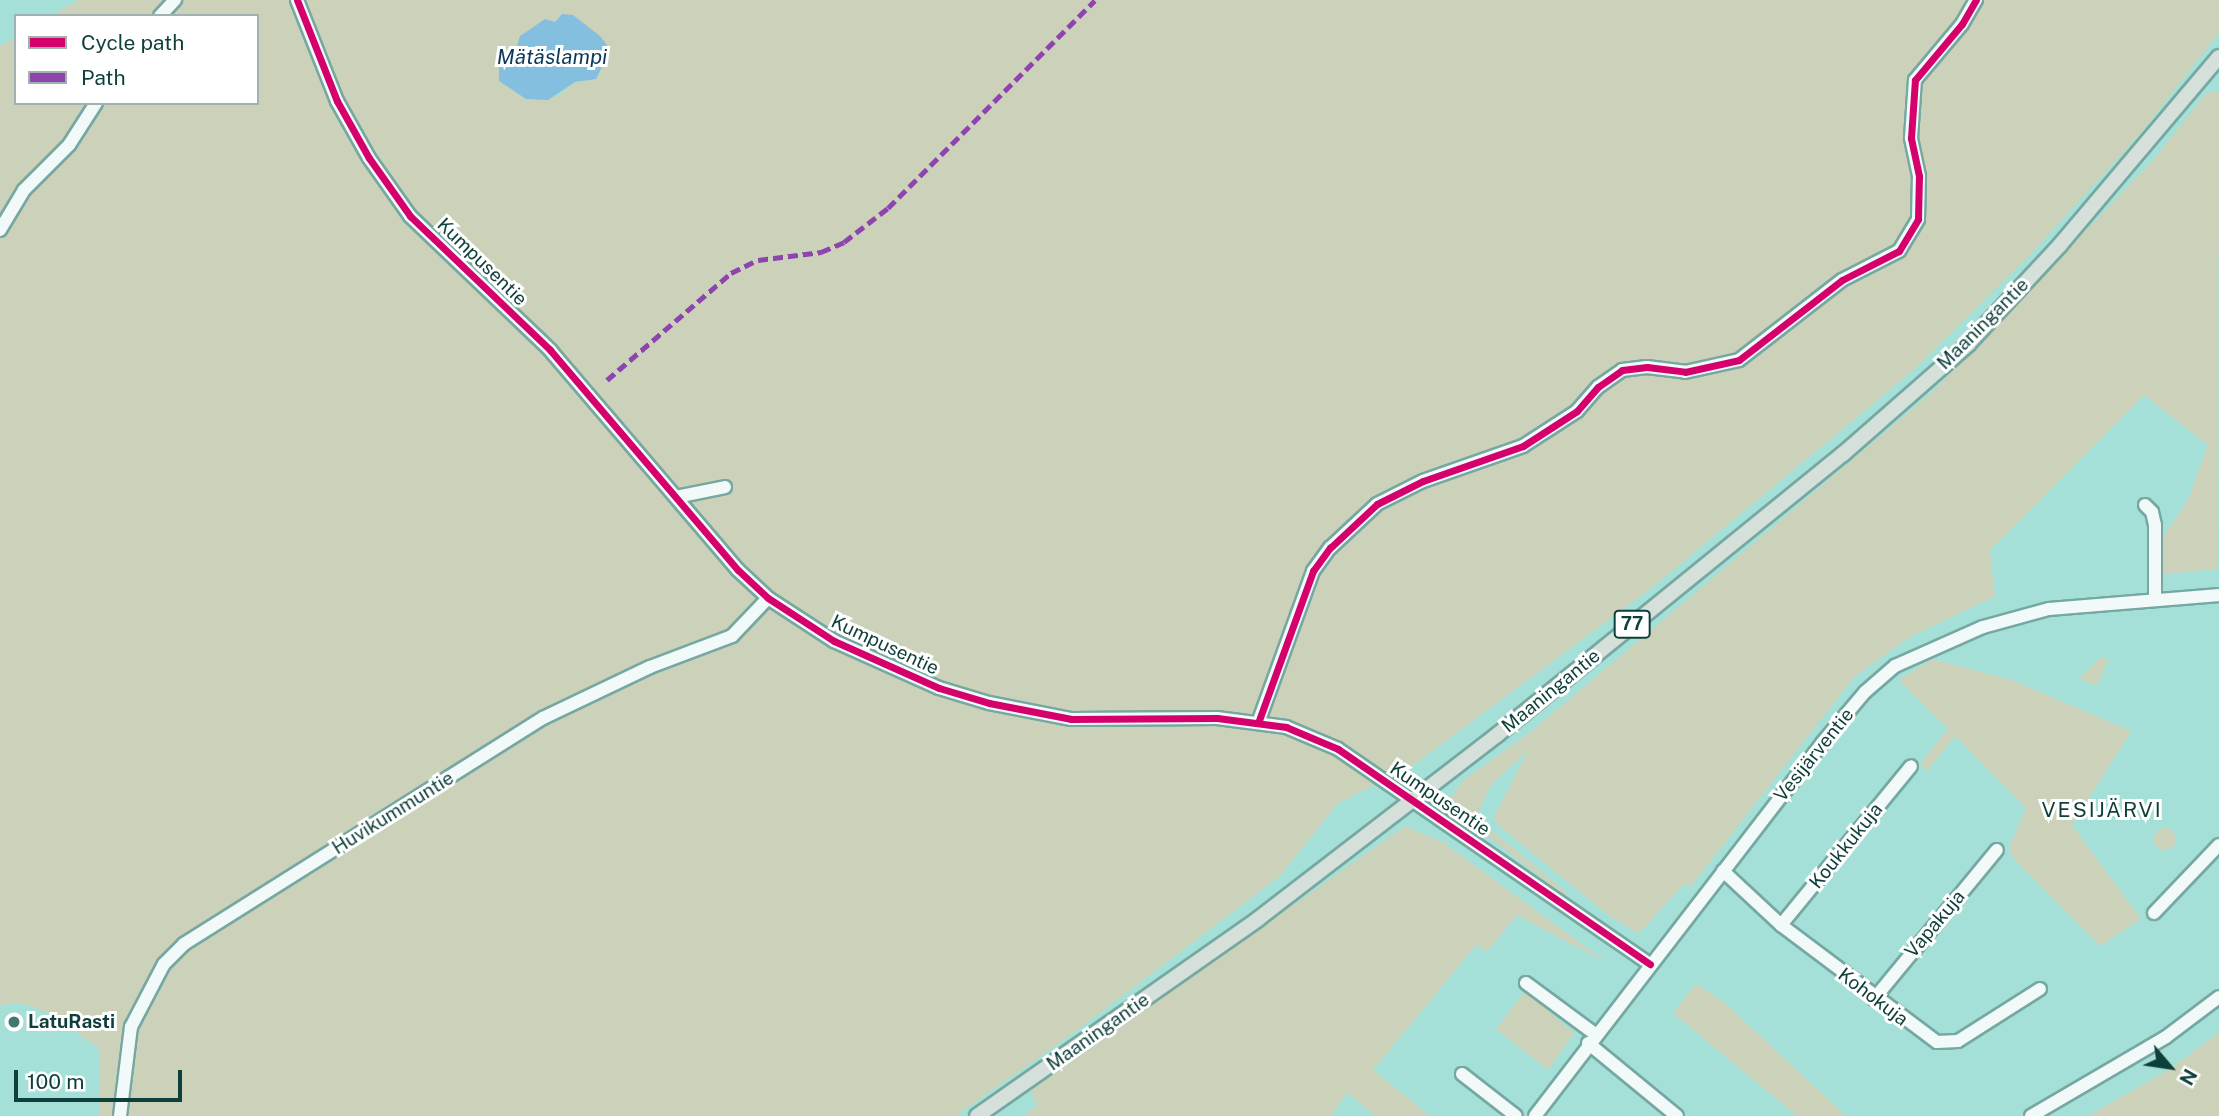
<!DOCTYPE html>
<html>
<head>
<meta charset="utf-8">
<style>
	body { margin:0 }
	#map { position:relative; width:2219px; height:1116px; overflow:hidden; background:#a4e0d8; font-family:"Public Sans",sans-serif }
	div>[style] { position:absolute }
	.green>* { inset:0; background:#ccd2ba }
	.round { border-radius:50% }
	.water>* { inset:0; background:#84bfe0 }
	.roads { filter:drop-shadow(2px 0 #76a8a2) drop-shadow(-2px 0 #76a8a2) drop-shadow(0 2px #76a8a2) drop-shadow(0 -2px #76a8a2) }
	.minor>* { height:12px; margin:-6px; padding:0 6px; transform-origin:6px; border-radius:6px; background:#f1faf9 }
	.major>* { height:14px; margin:-7px; padding:0 7px; transform-origin:7px; border-radius:7px; background:#d4e0d9 }
	.quiet>* { height:5px; margin-top:-2.5px; transform-origin:0; background:repeating-linear-gradient(90deg,#8e44ad 0 10px,transparent 0 15px) }
	.cycleway>* { height:7px; margin:-3.5px; padding:0 3.5px; transform-origin:3.5px; border-radius:3.5px; background:#d6006c }
	.dots>* { width:19px; height:19px; translate:-50% -50%; box-sizing:border-box; border:4px solid #fff; border-radius:50% }
	span { translate:-50% -50%; white-space:nowrap; text-align:center; line-height:1.15; -webkit-text-stroke:6px #fff; paint-order:stroke }
	.shield-label span { padding:2px 5px; background:#fff; border:2px solid; border-radius:5px; -webkit-text-stroke-width:0 }
	.shield-label { font-size:18px; color:#0f3f3a; font-weight:700 }
	.street-label { font-size:19px; color:#0f3f3a }
	.poi-label { font-size:19px; color:#0f3f3a; font-weight:700 }
	.left { translate:0 -50%; text-align:left }
	.water-label { font-size:21px; color:#0b395a; font-style:italic }
	.neighbourhood-label { font-size:21px; color:#0f3f3a; letter-spacing:2px }
	.legend { position:absolute; left:14px; top:14px; width:245px; height:91px; box-sizing:border-box; background:#fff; border:2px solid #9fb2b0; margin:0; padding:9px 12px; list-style:none; font-size:21px; color:#0f3f3a }
	.legend li { display:flex; align-items:center; gap:14px; height:35px }
	.legend b { width:35px; border:2px solid #9fb2b0 }
	.north { position:absolute; left:2135px; top:1032px; width:70px; height:70px; -webkit-text-stroke:5px #fff; paint-order:stroke; rotate:119deg; font-size:19px; font-weight:700; line-height:28px; text-align:center; color:#0f3f3a }
	.north::after { content:''; display:block; margin:auto; width:24px; height:32px; background:#0f3f3a; clip-path:polygon(50% 0,100% 100%,50% 72%,0 100%) }
	.scale { position:absolute; left:14px; top:1070px; width:168px; height:32px; box-sizing:border-box; border:4px solid #0f3f3a; border-top:0; padding-left:9px; font-size:21px; line-height:24px; white-space:nowrap; color:#0f3f3a; -webkit-text-stroke:5px #fff; paint-order:stroke }
</style>
</head>
<body>
<div id="map">
	<div class="green">
		<i style="clip-path:polygon(evenodd,78px 0,2219px 0,2219px 33px,2140px 134px,2028px 257px,1909px 374px,1650px 589px,1411px 767px,1338px 803px,1280px 876px,1060px 1043px,955px 1116px,99px 1116px,100px 1049px,51px 1014px,21px 1003px,0 1005px,0 46px,16px 37px,16px 103px,257px 103px,257px 16px,51px 16px,78px 0,573px 15px,607px 45px,596px 79px,575px 82px,558px 96px,526px 99px,517px 93px,507px 49px,518px 47px,520px 36px,573px 15px)"></i>
		<i style="clip-path:polygon(2219px 91px,2218px 569px,2162px 574px,2158px 544px,2188px 500px,2208px 445px,2144px 395px,1990px 550px,1995px 596px,1908px 638px,1854px 677px,1691px 886px,1684px 884px,1642px 930px,1637px 933px,1607px 914px,1498px 825px,1494px 817px,1528px 750px,1491px 785px,1478px 813px,1490px 829px,1565px 891px,1566px 897px,1447px 804px,1462px 781px,1533px 730px,1930px 394px,2154px 159px,2206px 93px)"></i>
		<i style="clip-path:polygon(2101px 657px,2108px 660px,2097px 686px,2079px 678px)"></i>
		<i style="clip-path:polygon(1932px 659px,2012px 680px,2131px 731px,2072px 825px,2141px 919px,2100px 946px,2013px 858px,2009px 848px,2026px 808px,1955px 736px,1927px 771px,1920px 764px,1948px 729px,1899px 680px)"></i>
		<i style="clip-path:polygon(1405px 826px,1444px 843px,1609px 964px,1517px 915px,1487px 952px,1476px 945px,1373px 1070px,1430px 1116px,1376px 1116px,1347px 1093px,1331px 1116px,1024px 1116px,1037px 1105px,1030px 1091px)"></i>
		<i class="round" style="left:2154px;top:828px;width:22px;height:22px"></i>
		<i style="clip-path:polygon(1696px 984px,1724px 1002px,1846px 1116px,1797px 1116px,1673px 1013px)"></i>
		<i style="clip-path:polygon(1525px 991px,1574px 1033px,1548px 1070px,1496px 1029px)"></i>
		<i style="clip-path:polygon(2219px 1032px,2219px 1116px,2088px 1116px,2170px 1069px)"></i>
	</div>
	<div class="water">
		<i style="clip-path:polygon(562px 14px,573px 15px,600px 36px,607px 45px,602px 67px,596px 79px,575px 82px,548px 100px,526px 99px,499px 81px,499px 56px,517px 46px,520px 36px,545px 19px,555px 22px)"></i>
	</div>
	<div class="roads">
		<div class="minor">
			<i style="left:297px;top:0;width:109px;rotate:68.4deg"></i>
			<i style="left:337px;top:101px;width:65px;rotate:60.7deg"></i>
			<i style="left:369px;top:158px;width:71px;rotate:54.7deg"></i>
			<i style="left:410px;top:216px;width:194px;rotate:43.7deg"></i>
			<i style="left:550px;top:350px;width:289px;rotate:49.5deg"></i>
			<i style="left:738px;top:570px;width:41px;rotate:43deg"></i>
			<i style="left:768px;top:598px;width:79px;rotate:33.1deg"></i>
			<i style="left:834px;top:641px;width:115px;rotate:24.1deg"></i>
			<i style="left:939px;top:688px;width:52px;rotate:16.7deg"></i>
			<i style="left:989px;top:703px;width:84px;rotate:11deg"></i>
			<i style="left:1071px;top:719px;width:146px;rotate:-0.4deg"></i>
			<i style="left:1217px;top:718px;width:70px;rotate:7.4deg"></i>
			<i style="left:1286px;top:727px;width:56px;rotate:22.9deg"></i>
			<i style="left:1338px;top:749px;width:379px;rotate:34.6deg"></i>
			<i style="left:160px;top:16px;width:22px;rotate:-47deg"></i>
			<i style="left:0;top:230px;width:47px;rotate:-59deg"></i>
			<i style="left:24px;top:190px;width:64px;rotate:-45deg"></i>
			<i style="left:69px;top:145px;width:50px;rotate:-57.3deg"></i>
			<i style="left:676px;top:497px;width:50px;rotate:-11.5deg"></i>
			<i style="left:2145px;top:505px;width:10px;rotate:45deg"></i>
			<i style="left:2152px;top:512px;width:13px;rotate:77deg"></i>
			<i style="left:2155px;top:525px;width:75px;rotate:90deg"></i>
			<i style="left:1258px;top:723px;width:162px;rotate:-70.1deg"></i>
			<i style="left:1313px;top:571px;width:29px;rotate:-54deg"></i>
			<i style="left:1330px;top:548px;width:64px;rotate:-43.1deg"></i>
			<i style="left:1377px;top:504px;width:51px;rotate:-26.6deg"></i>
			<i style="left:1423px;top:481px;width:106px;rotate:-19.3deg"></i>
			<i style="left:1523px;top:446px;width:64px;rotate:-32.9deg"></i>
			<i style="left:1577px;top:411px;width:32px;rotate:-49deg"></i>
			<i style="left:1598px;top:387px;width:29px;rotate:-35deg"></i>
			<i style="left:1622px;top:370px;width:25px;rotate:-7deg"></i>
			<i style="left:1647px;top:367px;width:38px;rotate:7deg"></i>
			<i style="left:1685px;top:372px;width:55px;rotate:-12.5deg"></i>
			<i style="left:1739px;top:360px;width:130px;rotate:-37.8deg"></i>
			<i style="left:1842px;top:280px;width:64px;rotate:-27deg"></i>
			<i style="left:1899px;top:251px;width:37px;rotate:-59deg"></i>
			<i style="left:1918px;top:219px;width:43px;rotate:-88.7deg"></i>
			<i style="left:1919px;top:176px;width:39px;rotate:-102deg"></i>
			<i style="left:1911px;top:138px;width:58px;rotate:-86.1deg"></i>
			<i style="left:1915px;top:80px;width:73px;rotate:-50deg"></i>
			<i style="left:1962px;top:24px;width:28px;rotate:-60deg"></i>
			<i style="left:1723px;top:871px;width:79px;rotate:43deg"></i>
			<i style="left:1781px;top:925px;width:195px;rotate:36.9deg"></i>
			<i style="left:1937px;top:1042px;width:21px;rotate:-3deg"></i>
			<i style="left:1958px;top:1041px;width:97px;rotate:-32.4deg"></i>
			<i style="left:2154px;top:913px;width:94px;rotate:-46.3deg"></i>
			<i style="left:1781px;top:925px;width:205px;rotate:-50.7deg"></i>
			<i style="left:1526px;top:983px;width:86px;rotate:36.5deg"></i>
			<i style="left:1874px;top:999px;width:193px;rotate:-50.5deg"></i>
			<i style="left:1588px;top:1043px;width:115px;rotate:39.4deg"></i>
			<i style="left:1462px;top:1074px;width:68px;rotate:37.9deg"></i>
			<i style="left:120px;top:1116px;width:90px;rotate:-83deg"></i>
			<i style="left:131px;top:1027px;width:71px;rotate:-62.4deg"></i>
			<i style="left:164px;top:964px;width:28px;rotate:-45deg"></i>
			<i style="left:184px;top:944px;width:424px;rotate:-32.2deg"></i>
			<i style="left:543px;top:718px;width:119px;rotate:-25.5deg"></i>
			<i style="left:650px;top:667px;width:88px;rotate:-20.7deg"></i>
			<i style="left:732px;top:636px;width:52px;rotate:-46.5deg"></i>
			<i style="left:1535px;top:1116px;width:471px;rotate:-52.4deg"></i>
			<i style="left:1822px;top:743px;width:67px;rotate:-49.9deg"></i>
			<i style="left:1865px;top:692px;width:40px;rotate:-41deg"></i>
			<i style="left:1895px;top:666px;width:96px;rotate:-23.9deg"></i>
			<i style="left:1983px;top:627px;width:68px;rotate:-15.3deg"></i>
			<i style="left:2049px;top:609px;width:171px;rotate:-4.7deg"></i>
			<i style="left:2031px;top:1116px;width:156px;rotate:-30.3deg"></i>
			<i style="left:2166px;top:1037px;width:66px;rotate:-37deg"></i>
		</div>
		<div class="major">
			<i style="left:977px;top:1116px;width:343px;rotate:-35deg"></i>
			<i style="left:1258px;top:919px;width:302px;rotate:-37.6deg"></i>
			<i style="left:1497px;top:735px;width:446px;rotate:-39.1deg"></i>
			<i style="left:1843px;top:454px;width:167px;rotate:-41.3deg"></i>
			<i style="left:1968px;top:344px;width:135px;rotate:-47.1deg"></i>
			<i style="left:2060px;top:245px;width:246px;rotate:-49.8deg"></i>
		</div>
	</div>
	<div class="quiet">
		<i style="left:607px;top:380px;width:164px;rotate:-40.8deg"></i>
		<i style="left:731px;top:273px;width:30px;rotate:-26deg"></i>
		<i style="left:758px;top:260px;width:64px;rotate:-7.2deg"></i>
		<i style="left:821px;top:252px;width:25px;rotate:-23deg"></i>
		<i style="left:844px;top:242px;width:56px;rotate:-37.7deg"></i>
		<i style="left:888px;top:208px;width:293px;rotate:-45.1deg"></i>
	</div>
	<div class="cycleway">
		<i style="left:297px;top:0;width:109px;rotate:68.4deg"></i>
		<i style="left:337px;top:101px;width:65px;rotate:60.7deg"></i>
		<i style="left:369px;top:158px;width:71px;rotate:54.7deg"></i>
		<i style="left:410px;top:216px;width:194px;rotate:43.7deg"></i>
		<i style="left:550px;top:350px;width:289px;rotate:49.5deg"></i>
		<i style="left:738px;top:570px;width:41px;rotate:43deg"></i>
		<i style="left:768px;top:598px;width:79px;rotate:33.1deg"></i>
		<i style="left:834px;top:641px;width:115px;rotate:24.1deg"></i>
		<i style="left:939px;top:688px;width:52px;rotate:16.7deg"></i>
		<i style="left:989px;top:703px;width:84px;rotate:11deg"></i>
		<i style="left:1071px;top:719px;width:146px;rotate:-0.4deg"></i>
		<i style="left:1217px;top:718px;width:70px;rotate:7.4deg"></i>
		<i style="left:1286px;top:727px;width:56px;rotate:22.9deg"></i>
		<i style="left:1338px;top:749px;width:379px;rotate:34.6deg"></i>
		<i style="left:1258px;top:723px;width:162px;rotate:-70.1deg"></i>
		<i style="left:1313px;top:571px;width:29px;rotate:-54deg"></i>
		<i style="left:1330px;top:548px;width:64px;rotate:-43.1deg"></i>
		<i style="left:1377px;top:504px;width:51px;rotate:-26.6deg"></i>
		<i style="left:1423px;top:481px;width:106px;rotate:-19.3deg"></i>
		<i style="left:1523px;top:446px;width:64px;rotate:-32.9deg"></i>
		<i style="left:1577px;top:411px;width:32px;rotate:-49deg"></i>
		<i style="left:1598px;top:387px;width:29px;rotate:-35deg"></i>
		<i style="left:1622px;top:370px;width:25px;rotate:-7deg"></i>
		<i style="left:1647px;top:367px;width:38px;rotate:7deg"></i>
		<i style="left:1685px;top:372px;width:55px;rotate:-12.5deg"></i>
		<i style="left:1739px;top:360px;width:130px;rotate:-37.8deg"></i>
		<i style="left:1842px;top:280px;width:64px;rotate:-27deg"></i>
		<i style="left:1899px;top:251px;width:37px;rotate:-59deg"></i>
		<i style="left:1918px;top:219px;width:43px;rotate:-88.7deg"></i>
		<i style="left:1919px;top:176px;width:39px;rotate:-102deg"></i>
		<i style="left:1911px;top:138px;width:58px;rotate:-86.1deg"></i>
		<i style="left:1915px;top:80px;width:73px;rotate:-50deg"></i>
		<i style="left:1962px;top:24px;width:28px;rotate:-60deg"></i>
	</div>
	<div class="dots">
		<i style="left:14px;top:1022px;background:#437771"></i>
	</div>
	<div class="shield-label">
		<span style="left:1632px;top:624px">77</span>
	</div>
	<div class="street-label">
		<span style="left:482px;top:262px;rotate:44deg">Kumpusentie</span>
		<span style="left:1983px;top:324px;rotate:-45deg">Maaningantie</span>
		<span style="left:885px;top:645px;rotate:25deg">Kumpusentie</span>
		<span style="left:1551px;top:691px;rotate:-39deg">Maaningantie</span>
		<span style="left:1814px;top:755px;rotate:-51deg">Vesijärventie</span>
		<span style="left:1440px;top:799px;rotate:34deg">Kumpusentie</span>
		<span style="left:393px;top:813px;rotate:-32deg">Huvikummuntie</span>
		<span style="left:1846px;top:846px;rotate:-51deg">Koukkukuja</span>
		<span style="left:1935px;top:924px;rotate:-50deg">Vapakuja</span>
		<span style="left:1873px;top:997px;rotate:37deg">Kohokuja</span>
		<span style="left:1098px;top:1032px;rotate:-35deg">Maaningantie</span>
	</div>
	<div class="poi-label">
		<span class="left" style="left:28px;top:1022px">LatuRasti</span>
	</div>
	<div class="water-label">
		<span style="left:552px;top:57px">Mätäslampi</span>
	</div>
	<div class="neighbourhood-label">
		<span style="left:2102px;top:810px">VESIJÄRVI</span>
	</div>
	<ul class="legend">
	<li><b style="height:9px;background:#d6006c"></b>Cycle path</li>
	<li><b style="height:9px;background:#8e44ad"></b>Path</li>
	</ul>
	<div class="north">N</div>
	<div class="scale">100 m</div>
</div>
</body>
</html>
